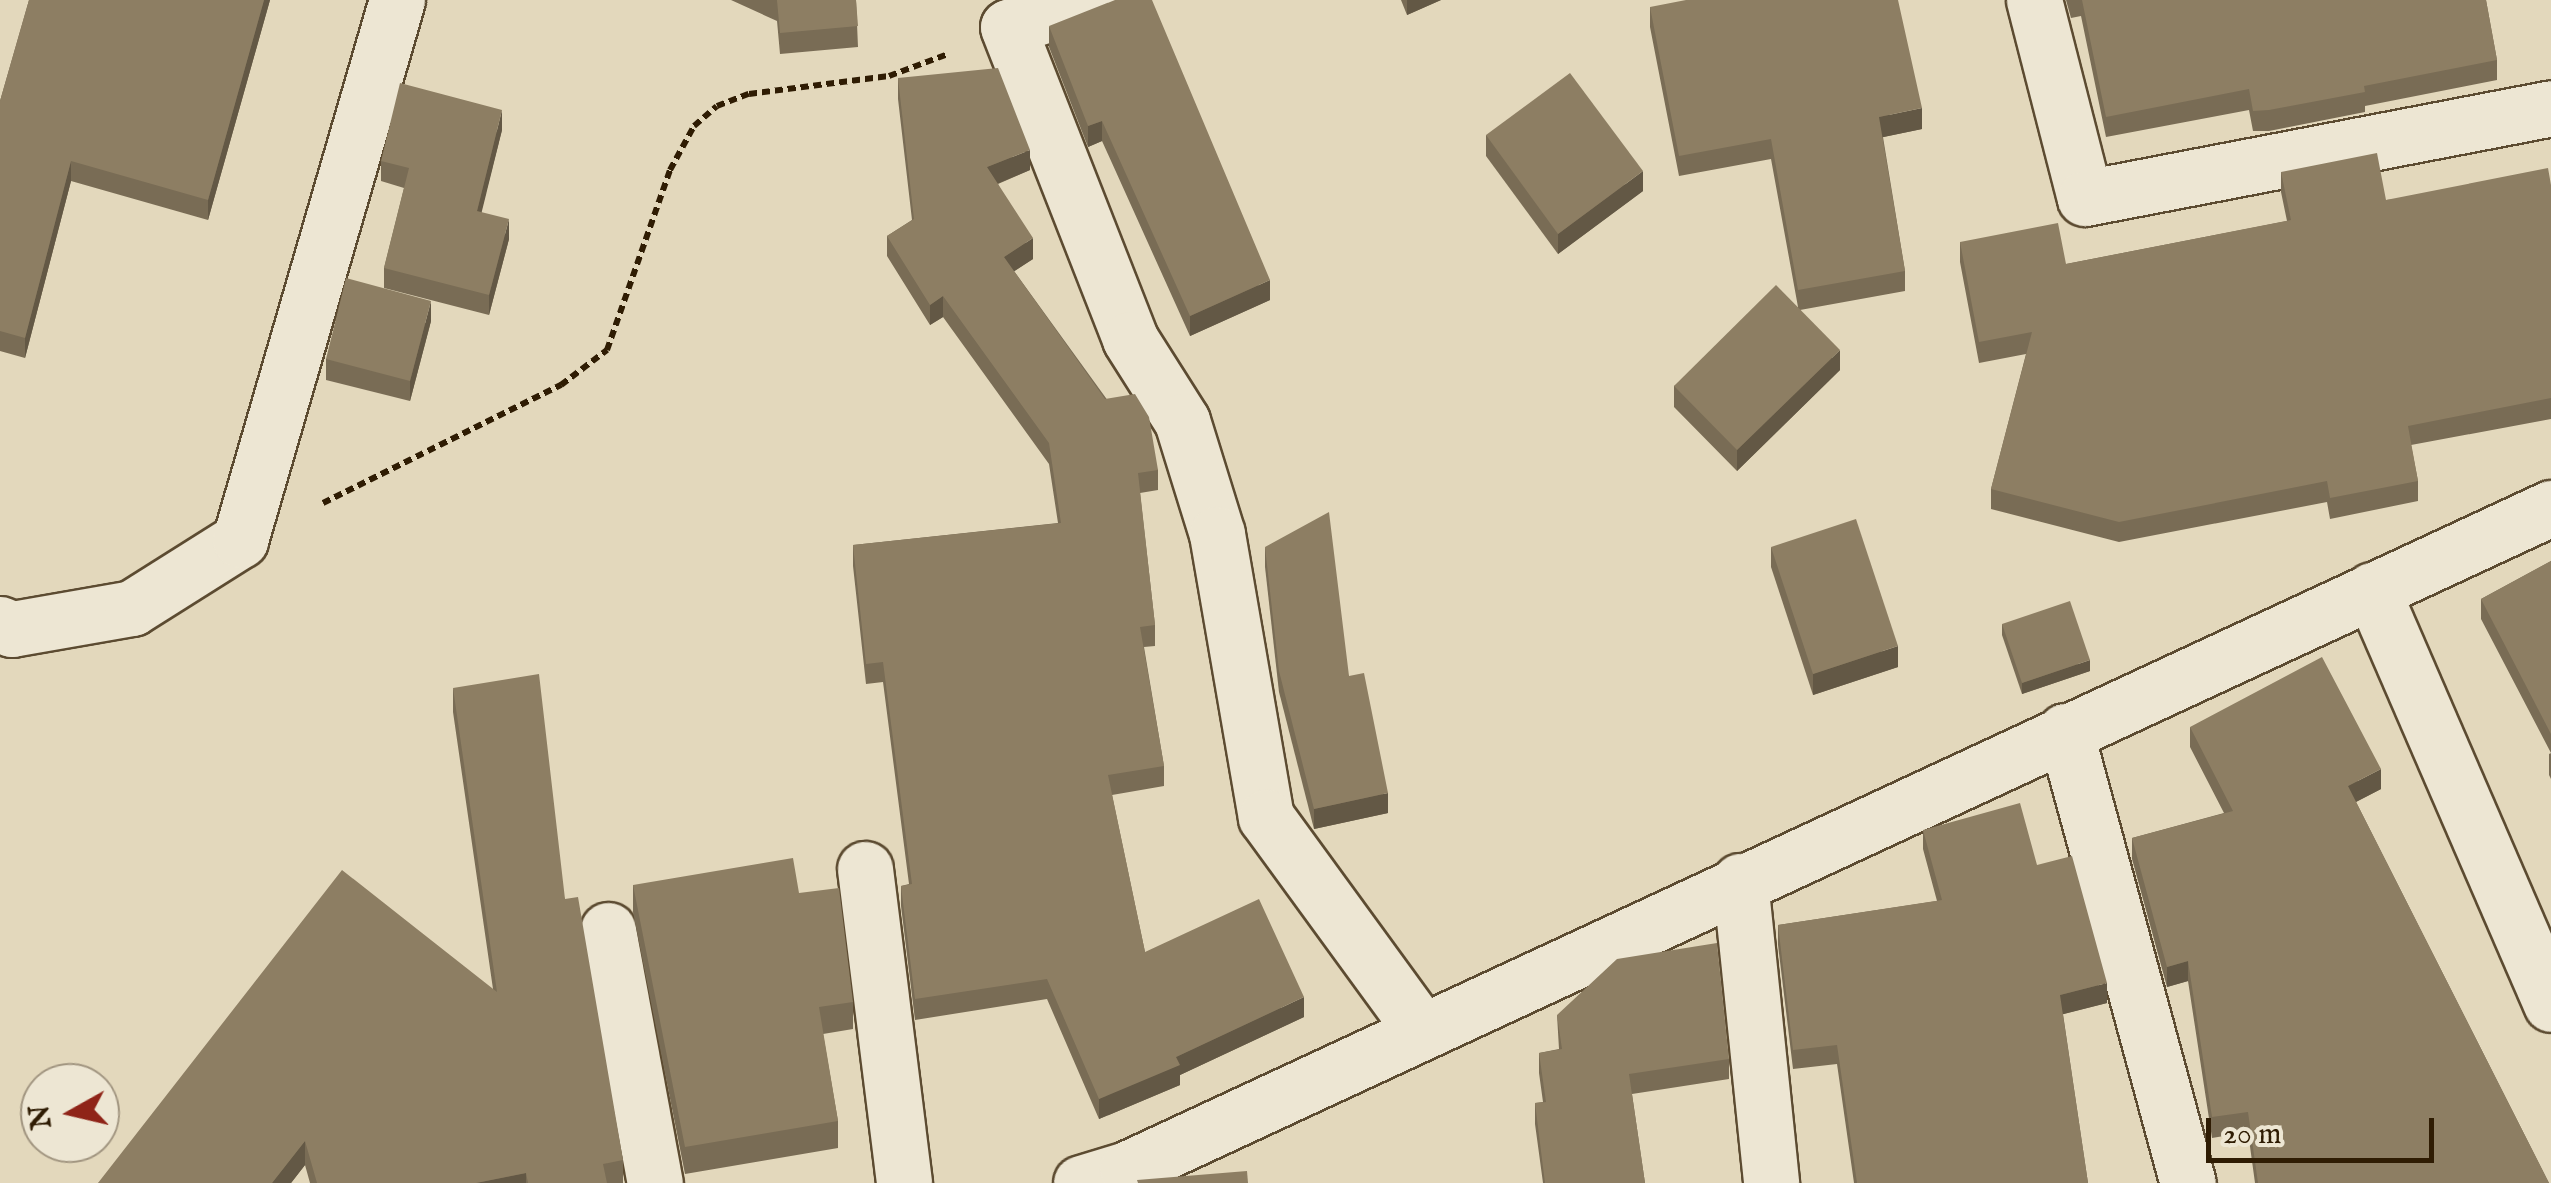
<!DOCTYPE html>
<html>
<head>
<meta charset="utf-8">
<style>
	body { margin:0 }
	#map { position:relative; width:2551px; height:1183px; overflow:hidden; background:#e3d8bc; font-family:"IM FELL English",serif }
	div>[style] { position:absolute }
	.path>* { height:6px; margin-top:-3px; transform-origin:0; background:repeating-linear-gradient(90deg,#2f1c03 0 8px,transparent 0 13px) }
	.roads { filter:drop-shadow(2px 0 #5c4b31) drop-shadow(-2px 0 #5c4b31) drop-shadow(0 2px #5c4b31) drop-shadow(0 -2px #5c4b31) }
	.street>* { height:55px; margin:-27.5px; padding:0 27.5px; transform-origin:27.5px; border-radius:27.5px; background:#ede6d3 }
	.wall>* { inset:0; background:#796c55 }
	.shaded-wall>* { inset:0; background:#635845 }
	.building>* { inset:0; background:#8d7e63 }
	span { translate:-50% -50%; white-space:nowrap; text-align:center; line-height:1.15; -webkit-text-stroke:8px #ede6d3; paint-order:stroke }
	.north { position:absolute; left:20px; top:1063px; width:100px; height:100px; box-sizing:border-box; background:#ede6d3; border:2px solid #a19580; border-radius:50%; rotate:262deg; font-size:28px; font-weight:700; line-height:40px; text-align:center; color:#2f1c03 }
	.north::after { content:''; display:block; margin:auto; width:35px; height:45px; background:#8f2418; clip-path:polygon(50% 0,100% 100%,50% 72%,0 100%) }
	.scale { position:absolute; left:2206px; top:1118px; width:228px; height:45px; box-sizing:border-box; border:5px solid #2f1c03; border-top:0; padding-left:12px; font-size:30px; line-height:35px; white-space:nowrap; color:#2f1c03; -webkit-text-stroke:8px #ede6d3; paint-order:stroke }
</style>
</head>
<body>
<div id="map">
	<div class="path">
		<i style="left:323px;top:503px;width:266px;rotate:-26.4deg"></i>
		<i style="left:561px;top:385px;width:58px;rotate:-37.3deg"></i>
		<i style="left:607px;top:350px;width:191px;rotate:-70.7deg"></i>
		<i style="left:670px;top:170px;width:50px;rotate:-61.4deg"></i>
		<i style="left:694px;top:126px;width:30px;rotate:-41deg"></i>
		<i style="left:717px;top:106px;width:34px;rotate:-21deg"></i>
		<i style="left:749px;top:94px;width:141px;rotate:-7.3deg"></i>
		<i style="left:889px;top:76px;width:63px;rotate:-20.4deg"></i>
	</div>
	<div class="roads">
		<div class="street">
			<i style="left:1092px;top:0;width:88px;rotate:162.2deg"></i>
			<i style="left:1008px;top:27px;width:335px;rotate:68.6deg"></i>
			<i style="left:1130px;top:339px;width:97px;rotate:57.6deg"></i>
			<i style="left:1182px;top:421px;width:118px;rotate:72.8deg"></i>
			<i style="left:1217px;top:534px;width:287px;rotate:80.2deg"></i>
			<i style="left:1266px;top:817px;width:265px;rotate:53.9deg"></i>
			<i style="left:2034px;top:0;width:204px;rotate:75.6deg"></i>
			<i style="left:2085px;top:198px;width:475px;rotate:-10.9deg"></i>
			<i style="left:2372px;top:590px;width:451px;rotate:66.6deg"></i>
			<i style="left:0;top:624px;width:13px;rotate:23deg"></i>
			<i style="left:12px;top:629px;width:122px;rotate:-9.9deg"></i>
			<i style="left:132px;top:608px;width:128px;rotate:-32.2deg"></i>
			<i style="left:240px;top:540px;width:562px;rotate:-73.79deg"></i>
			<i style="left:2065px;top:731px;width:468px;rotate:74.8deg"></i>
			<i style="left:865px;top:869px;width:316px;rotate:82.9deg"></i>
			<i style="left:1740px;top:881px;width:304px;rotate:84.1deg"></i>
			<i style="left:608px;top:930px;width:257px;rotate:79.5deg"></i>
			<i style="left:1081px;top:1183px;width:48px;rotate:-16.9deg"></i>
			<i style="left:1127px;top:1169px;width:1570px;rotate:-24.9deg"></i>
		</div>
	</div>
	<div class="wall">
		<i style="clip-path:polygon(29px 0,270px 0,208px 220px,71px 181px,25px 358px,0 351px,0 101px)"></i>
		<i style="clip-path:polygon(731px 0,856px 0,858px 47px,780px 54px,777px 21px)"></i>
		<i style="clip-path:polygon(1401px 0,1441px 0,1407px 15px)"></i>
		<i style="clip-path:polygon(2066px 0,2486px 0,2497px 60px,2497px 80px,2365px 106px,2365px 112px,2269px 131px,2253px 131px,2249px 110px,2106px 137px,2081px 16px,2071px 18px)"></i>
		<i style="clip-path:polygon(1650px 7px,1922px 129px,1883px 137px,1905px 271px,1905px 291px,1800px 310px,1840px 370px,1737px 471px,1674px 407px,1674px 386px,1798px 307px,1771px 159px,1679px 176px,1650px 27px)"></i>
		<i style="clip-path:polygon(1049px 26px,1270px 300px,1190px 336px,1102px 141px,1088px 147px,1049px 47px)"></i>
		<i style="clip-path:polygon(898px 78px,1030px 170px,998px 184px,1033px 259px,1014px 271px,1158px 470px,1158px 490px,1140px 493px,1155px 625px,1155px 646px,1144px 647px,1164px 766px,1164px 786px,1112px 795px,1145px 952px,1304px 1017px,1180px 1075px,1180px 1085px,1099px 1119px,1047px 999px,915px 1020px,901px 906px,901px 886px,909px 884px,883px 682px,866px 684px,853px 566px,853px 545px,1058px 523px,1049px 464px,943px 317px,930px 325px,887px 256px,887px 236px,912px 220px,898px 99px)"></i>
		<i style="clip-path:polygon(502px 130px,481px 212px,509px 239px,489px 315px,384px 288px,384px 268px,404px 188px,381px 181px,381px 161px)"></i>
		<i style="clip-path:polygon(1486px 135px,1643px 191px,1558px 254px,1486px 156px)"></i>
		<i style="clip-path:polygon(2281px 172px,2386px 200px,2551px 185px,2551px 419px,2411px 445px,2418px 481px,2418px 501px,2330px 519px,2327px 502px,2119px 542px,1991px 509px,1991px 489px,2026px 354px,1979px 363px,1960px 262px,1960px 242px,2066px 264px,2287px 221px,2281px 192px)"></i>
		<i style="clip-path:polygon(431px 321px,410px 401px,326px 380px,326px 359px)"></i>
		<i style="clip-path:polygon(1265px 547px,1349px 676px,1388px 813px,1314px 829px,1279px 692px,1265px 567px)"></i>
		<i style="clip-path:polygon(1771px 547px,1898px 667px,1813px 695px,1771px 567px)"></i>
		<i style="clip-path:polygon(2551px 561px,2551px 779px,2549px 775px,2549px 754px,2551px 753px,2481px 619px,2481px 599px)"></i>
		<i style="clip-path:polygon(2002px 624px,2090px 671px,2022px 694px,2002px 635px)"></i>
		<i style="clip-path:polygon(453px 688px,565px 899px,623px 1160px,623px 1183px,310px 1183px,305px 1165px,291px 1183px,98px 1183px,493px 989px,453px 712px)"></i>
		<i style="clip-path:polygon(2190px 727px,2381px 789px,2356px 802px,2549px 1183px,2255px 1183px,2248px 1132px,2212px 1138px,2188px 981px,2167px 987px,2132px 859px,2132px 838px,2224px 813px,2190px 747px)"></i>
		<i style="clip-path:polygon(1923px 830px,2037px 865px,2107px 1003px,2063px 1014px,2088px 1183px,1854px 1183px,1837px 1064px,1793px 1069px,1778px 945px,1778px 925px,1937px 901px,1923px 849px)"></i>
		<i style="clip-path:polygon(633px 885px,799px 893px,853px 1002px,853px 1029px,823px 1034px,838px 1121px,838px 1148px,685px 1174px,633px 912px)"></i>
		<i style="clip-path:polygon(1557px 1015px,1729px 1059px,1729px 1079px,1632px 1094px,1645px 1183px,1543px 1183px,1535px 1124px,1535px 1103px,1543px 1102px,1539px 1073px,1539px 1053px,1559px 1049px)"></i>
	</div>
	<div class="shaded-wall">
		<i style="clip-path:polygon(264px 0,270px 0,208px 220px,208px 200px)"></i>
		<i style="clip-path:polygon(1407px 0,1441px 0,1407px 15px)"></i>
		<i style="clip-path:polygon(1922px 108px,1922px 129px,1879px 138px,1879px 117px)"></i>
		<i style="clip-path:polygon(502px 110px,502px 130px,477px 231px,477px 211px)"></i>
		<i style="clip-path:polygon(1102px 121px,1102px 141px,1088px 147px,1088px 126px)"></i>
		<i style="clip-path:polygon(1030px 150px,1030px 170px,987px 188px,987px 167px)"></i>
		<i style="clip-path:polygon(71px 161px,71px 181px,25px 358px,25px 338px)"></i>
		<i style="clip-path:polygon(1643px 171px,1643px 191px,1558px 254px,1558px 234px)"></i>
		<i style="clip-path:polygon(509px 219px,509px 239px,489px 315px,489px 295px)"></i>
		<i style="clip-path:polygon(1033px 238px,1033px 259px,1004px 278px,1004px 257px)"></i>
		<i style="clip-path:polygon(1270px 280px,1270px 300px,1190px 336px,1190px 316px)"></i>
		<i style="clip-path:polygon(943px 296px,943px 317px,930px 325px,930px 305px)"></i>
		<i style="clip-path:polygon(431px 301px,431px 321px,410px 401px,410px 381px)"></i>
		<i style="clip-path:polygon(1840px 350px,1840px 370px,1737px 471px,1737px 450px)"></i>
		<i style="clip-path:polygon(1898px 646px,1898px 667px,1813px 695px,1813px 674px)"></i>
		<i style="clip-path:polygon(2090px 660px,2090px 671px,2022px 694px,2022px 683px)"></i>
		<i style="clip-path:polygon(2381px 769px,2381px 789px,2348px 806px,2348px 786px)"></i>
		<i style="clip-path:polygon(1388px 793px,1388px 813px,1314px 829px,1314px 809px)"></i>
		<i style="clip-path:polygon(2188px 961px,2188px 981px,2167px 987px,2167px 967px)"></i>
		<i style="clip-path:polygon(2107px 983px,2107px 1003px,2060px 1015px,2060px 995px)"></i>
		<i style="clip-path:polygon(1304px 997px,1304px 1017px,1180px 1075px,1180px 1085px,1099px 1119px,1099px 1099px,1176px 1057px)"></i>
		<i style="clip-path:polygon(305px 1141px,305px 1165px,291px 1183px,272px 1183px)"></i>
		<i style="clip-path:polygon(526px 1173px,526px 1183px,476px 1183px)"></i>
	</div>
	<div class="building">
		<i style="clip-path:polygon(29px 0,264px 0,208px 200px,71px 161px,25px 338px,0 331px,0 101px)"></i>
		<i style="clip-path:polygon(777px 0,856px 0,858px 26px,780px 33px)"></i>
		<i style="clip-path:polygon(1115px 0,1152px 0,1270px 280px,1190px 316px,1102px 121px,1088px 126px,1049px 26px)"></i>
		<i style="clip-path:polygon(1686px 0,1898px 0,1922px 108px,1879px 117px,1905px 271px,1798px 290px,1771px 139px,1679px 156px,1650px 7px)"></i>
		<i style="clip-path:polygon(2082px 0,2486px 0,2497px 60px,2364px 86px,2365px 92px,2269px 110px,2253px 111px,2249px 89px,2106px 117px)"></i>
		<i style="clip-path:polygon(998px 68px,1030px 150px,987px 167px,1033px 238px,1004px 257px,1105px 399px,1135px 394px,1149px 417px,1158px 470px,1138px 473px,1155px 625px,1140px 627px,1164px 766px,1108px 775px,1145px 952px,1259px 899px,1304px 997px,1176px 1057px,1180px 1065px,1099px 1099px,1047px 979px,915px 999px,901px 886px,912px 884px,883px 662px,866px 664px,853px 545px,1061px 523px,1049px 443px,943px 296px,930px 305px,887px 236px,914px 219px,898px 78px)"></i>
		<i style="clip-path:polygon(1570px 73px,1643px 171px,1558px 234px,1486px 135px)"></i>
		<i style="clip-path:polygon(400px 83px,502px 110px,477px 211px,509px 219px,489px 295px,384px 268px,409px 168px,381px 161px)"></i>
		<i style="clip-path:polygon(2377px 153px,2386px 200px,2548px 168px,2551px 185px,2551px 398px,2408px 426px,2418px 481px,2330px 498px,2327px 481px,2119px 522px,1991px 489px,2032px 332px,1979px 342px,1960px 242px,2058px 223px,2066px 264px,2291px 220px,2281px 172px)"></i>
		<i style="clip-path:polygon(346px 278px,431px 301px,410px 381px,326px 359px)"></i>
		<i style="clip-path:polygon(1776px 285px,1840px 350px,1737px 450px,1674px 386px)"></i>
		<i style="clip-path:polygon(1329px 512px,1349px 676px,1364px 673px,1388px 793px,1314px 809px,1279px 671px,1265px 547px)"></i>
		<i style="clip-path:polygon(1856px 519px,1898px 646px,1813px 674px,1771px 547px)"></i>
		<i style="clip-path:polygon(2551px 561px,2551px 734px,2481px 599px)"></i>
		<i style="clip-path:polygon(2070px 601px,2090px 660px,2022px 683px,2002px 624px)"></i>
		<i style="clip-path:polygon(2322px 657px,2381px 769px,2348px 786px,2549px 1183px,2258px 1183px,2248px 1112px,2212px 1117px,2188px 961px,2167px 967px,2132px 838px,2233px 811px,2190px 727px)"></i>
		<i style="clip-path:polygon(539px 674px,565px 899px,578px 897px,623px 1160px,603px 1164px,607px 1183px,528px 1183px,526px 1173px,476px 1183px,317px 1183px,305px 1141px,272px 1183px,98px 1183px,342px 870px,497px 992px,453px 688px)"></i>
		<i style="clip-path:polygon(2020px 803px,2037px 865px,2072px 856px,2107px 983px,2060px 995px,2088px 1183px,1857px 1183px,1837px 1045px,1793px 1050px,1778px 925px,1942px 900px,1923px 830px)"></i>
		<i style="clip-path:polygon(793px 858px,799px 893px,839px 888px,853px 1002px,819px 1007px,838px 1121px,685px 1147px,633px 885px)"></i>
		<i style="clip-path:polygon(1717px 943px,1729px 1059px,1629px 1074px,1645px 1183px,1545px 1183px,1535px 1103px,1546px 1102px,1539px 1053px,1562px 1049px,1557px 1015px,1617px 959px)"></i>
		<i style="clip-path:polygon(1247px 1171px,1248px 1183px,1138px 1183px,1137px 1180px)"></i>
	</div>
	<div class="north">N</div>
	<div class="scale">20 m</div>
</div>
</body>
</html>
